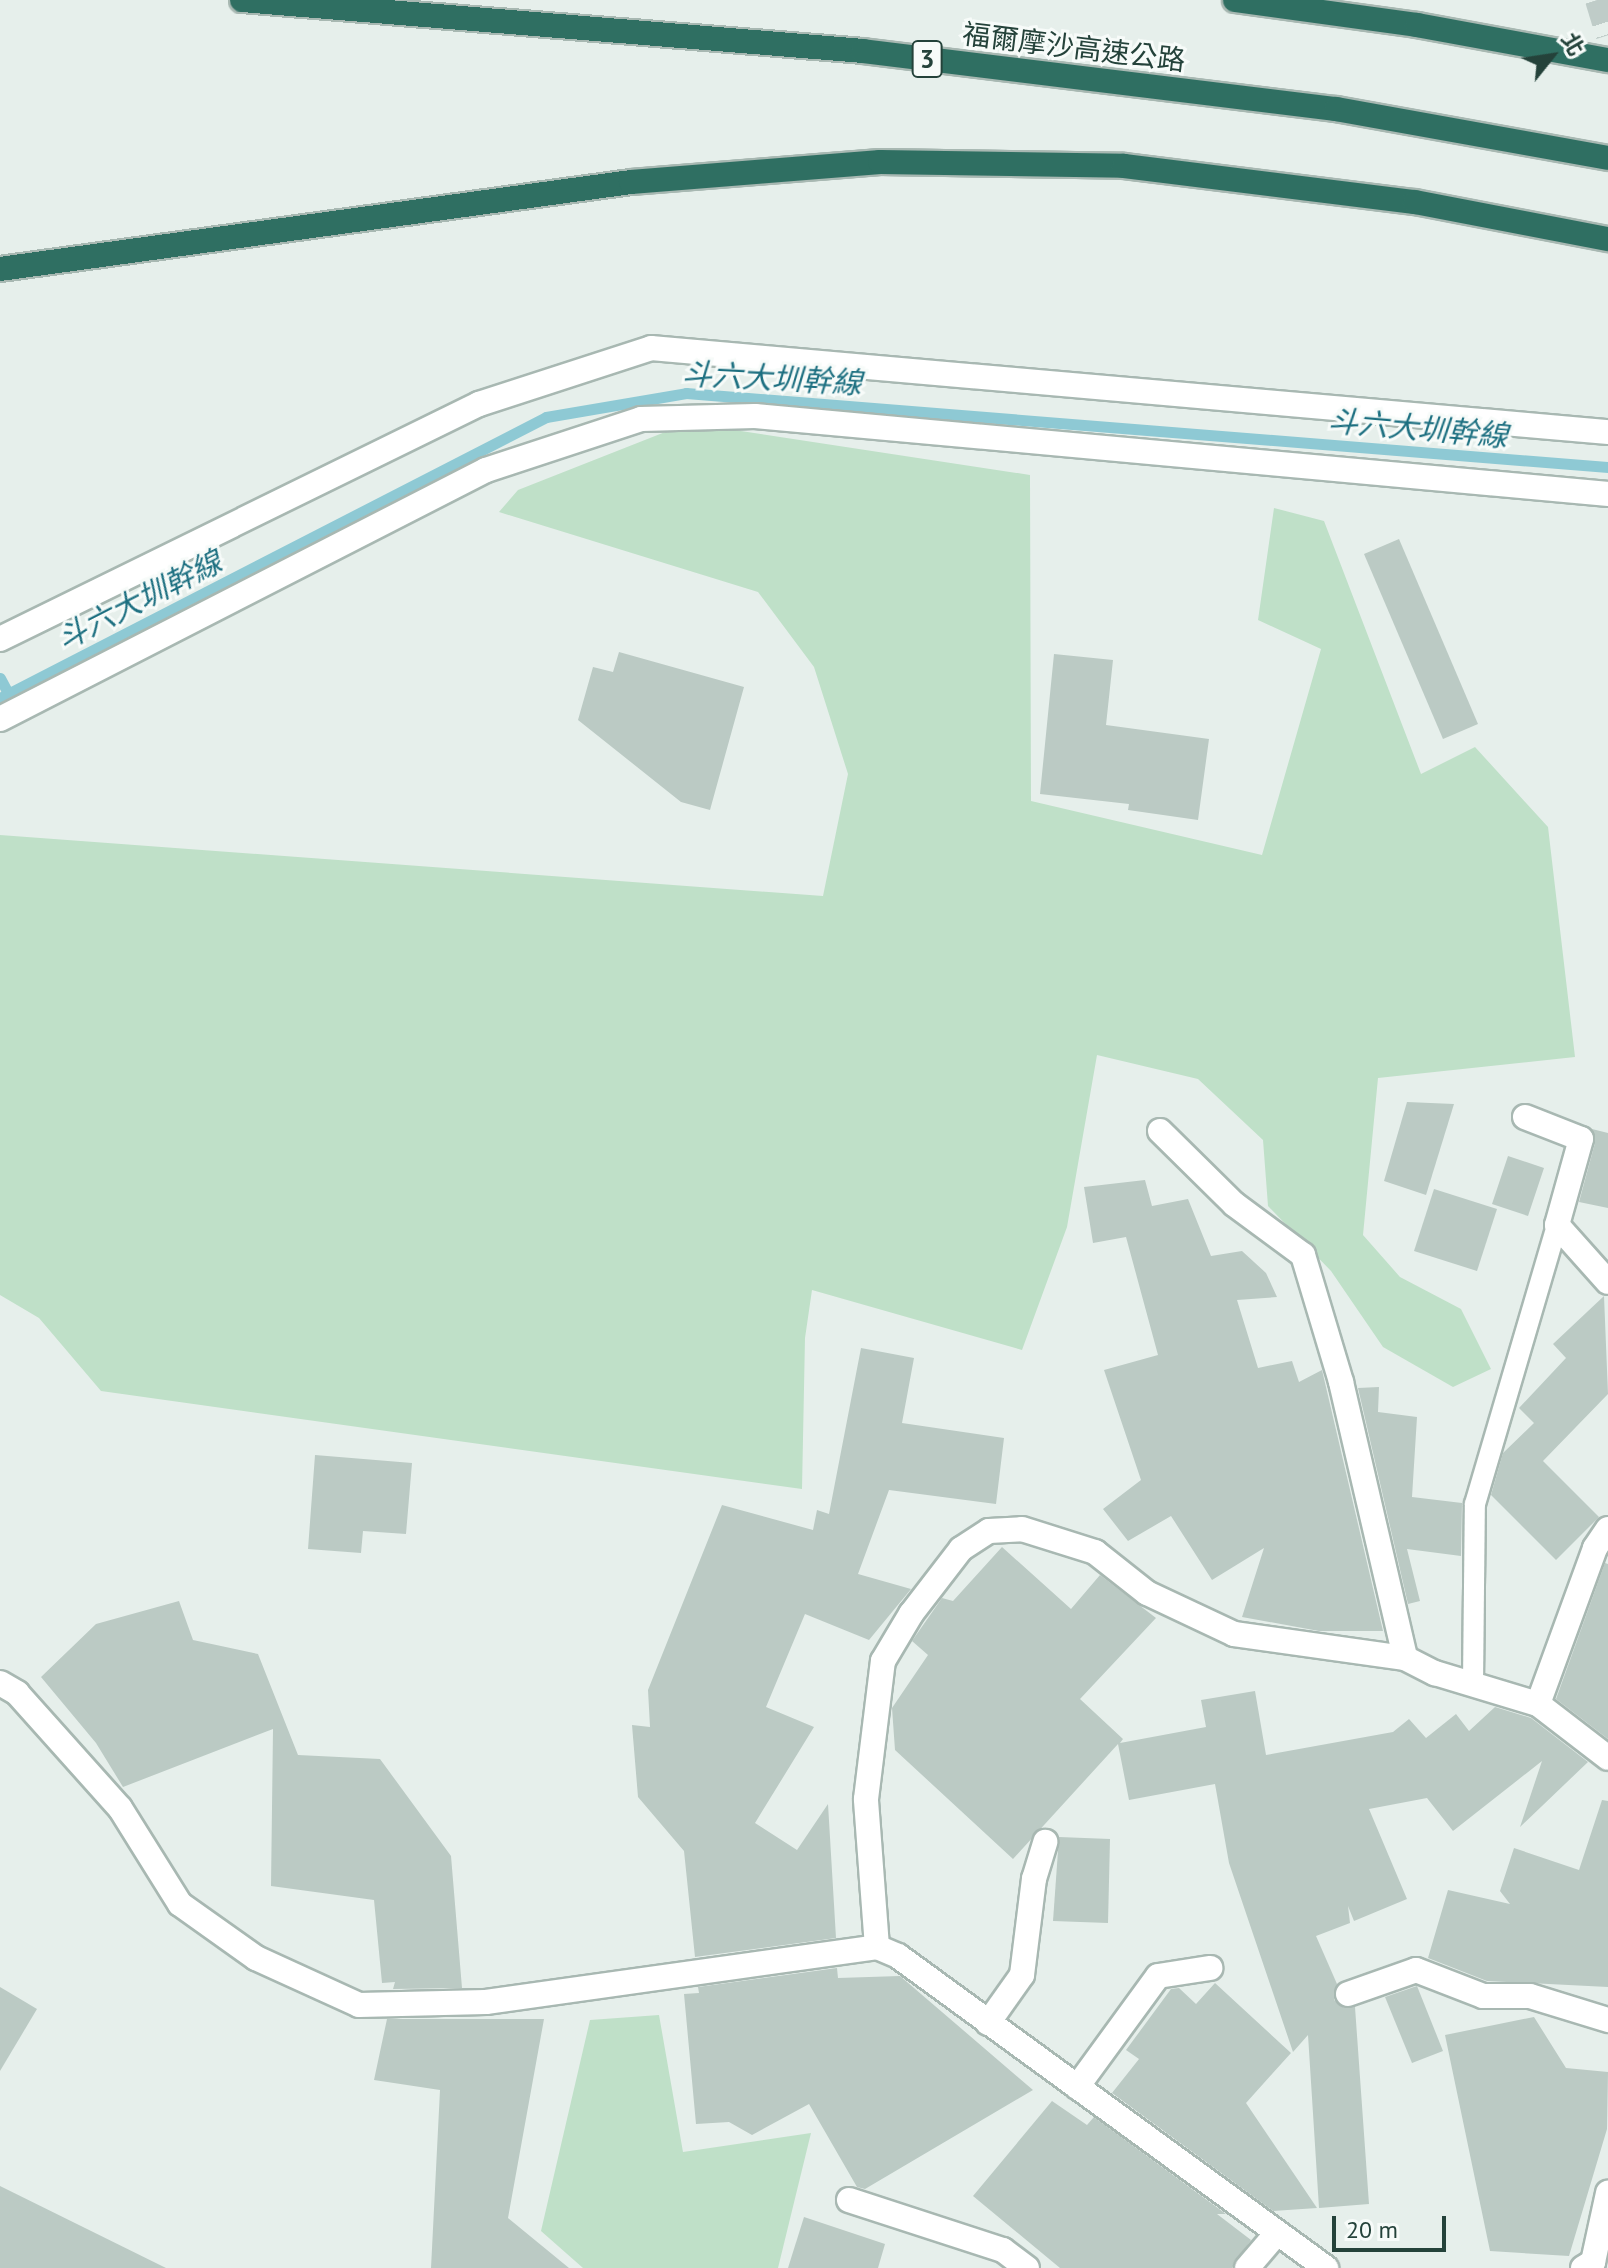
<!DOCTYPE html>
<html>
<head>
<meta charset="utf-8">
<style>
	body { margin:0 }
	#map { position:relative; width:1608px; height:2268px; overflow:hidden; background:#e6efeb; font-family:"PT Sans","Noto Sans TC",sans-serif }
	div>[style] { position:absolute }
	.green>* { inset:0; background:#bfe0c8 }
	.stream>* { height:11px; margin:-5.5px; padding:0 5.5px; transform-origin:5.5px; border-radius:5.5px; background:#8ec9d4 }
	.building>* { inset:0; background:#bbcac4 }
	.secondary-tunnel>* { height:24px; margin-top:-12px; transform-origin:0; background:repeating-linear-gradient(90deg,#bfccc8 0 24px,transparent 0 36px) }
	.roads { filter:drop-shadow(2px 0 #a8b8b2) drop-shadow(-2px 0 #a8b8b2) drop-shadow(0 2px #a8b8b2) drop-shadow(0 -2px #a8b8b2) }
	.lane>* { height:20px; margin:-10px; padding:0 10px; transform-origin:10px; border-radius:10px; background:#fff }
	.street>* { height:24px; margin:-12px; padding:0 12px; transform-origin:12px; border-radius:12px; background:#fff }
	.secondary>* { height:24px; margin:-12px; padding:0 12px; transform-origin:12px; border-radius:12px; background:#fff }
	.highway>* { height:24px; margin:-12px; padding:0 12px; transform-origin:12px; border-radius:12px; background:#2f6f62 }
	span { translate:-50% -50%; white-space:nowrap; text-align:center; line-height:1.15; -webkit-text-stroke:6px #f7fbf9; paint-order:stroke }
	.shield-label span { padding:2px 6px; background:#f7fbf9; border:2px solid; border-radius:6px; -webkit-text-stroke-width:0 }
	.shield-label { font-size:26px; color:#24423a; font-weight:700 }
	.street-label { font-size:28px; color:#24423a }
	.water-label { font-size:30px; color:#1c6f80; font-style:italic }
	.north { position:absolute; left:1512px; top:16px; width:80px; height:80px; -webkit-text-stroke:6px #f7fbf9; paint-order:stroke; rotate:60deg; font-size:22px; font-weight:700; line-height:32px; text-align:center; color:#24423a }
	.north::after { content:''; display:block; margin:auto; width:28px; height:36px; background:#24423a; clip-path:polygon(50% 0,100% 100%,50% 72%,0 100%) }
	.scale { position:absolute; left:1332px; top:2216px; width:114px; height:36px; box-sizing:border-box; border:4px solid #24423a; border-top:0; padding-left:10px; font-size:24px; line-height:28px; white-space:nowrap; color:#24423a; -webkit-text-stroke:6px #f7fbf9; paint-order:stroke }
</style>
</head>
<body>
<div id="map">
	<div class="green">
		<i style="clip-path:polygon(688px 423px,1030px 475px,1031px 801px,1262px 855px,1321px 649px,1258px 620px,1274px 508px,1324px 521px,1421px 774px,1475px 747px,1548px 827px,1575px 1057px,1378px 1078px,1363px 1235px,1400px 1277px,1461px 1309px,1491px 1369px,1453px 1387px,1383px 1347px,1331px 1271px,1268px 1206px,1263px 1140px,1198px 1079px,1097px 1055px,1067px 1227px,1022px 1350px,812px 1290px,805px 1338px,802px 1489px,101px 1391px,39px 1318px,0 1295px,0 835px,823px 896px,848px 774px,814px 667px,758px 592px,499px 512px,518px 490px)"></i>
		<i style="clip-path:polygon(659px 2015px,683px 2152px,811px 2133px,778px 2268px,583px 2268px,541px 2231px,590px 2020px)"></i>
	</div>
	<div class="stream">
		<i style="left:0;top:678px;width:19px;rotate:62deg"></i>
		<i style="left:0;top:698px;width:614px;rotate:-27.23deg"></i>
		<i style="left:546px;top:417px;width:142px;rotate:-9.7deg"></i>
		<i style="left:686px;top:393px;width:925px;rotate:4.59deg"></i>
	</div>
	<div class="building">
		<i style="clip-path:polygon(1399px 539px,1478px 724px,1443px 739px,1364px 554px)"></i>
		<i style="clip-path:polygon(619px 652px,744px 687px,710px 810px,681px 802px,578px 720px,593px 667px,613px 672px)"></i>
		<i style="clip-path:polygon(1054px 654px,1113px 660px,1106px 725px,1209px 739px,1198px 820px,1128px 810px,1129px 804px,1040px 794px)"></i>
		<i style="clip-path:polygon(1407px 1102px,1454px 1104px,1426px 1195px,1384px 1181px)"></i>
		<i style="clip-path:polygon(1592px 1129px,1608px 1133px,1608px 1208px,1579px 1202px,1595px 1143px)"></i>
		<i style="clip-path:polygon(1508px 1156px,1544px 1168px,1528px 1216px,1492px 1204px)"></i>
		<i style="clip-path:polygon(1145px 1180px,1152px 1206px,1188px 1199px,1211px 1256px,1242px 1251px,1266px 1273px,1277px 1297px,1237px 1300px,1258px 1368px,1292px 1361px,1299px 1382px,1322px 1370px,1383px 1631px,1319px 1631px,1242px 1617px,1264px 1548px,1212px 1580px,1171px 1516px,1128px 1541px,1103px 1509px,1141px 1480px,1104px 1370px,1158px 1355px,1126px 1237px,1093px 1243px,1084px 1187px)"></i>
		<i style="clip-path:polygon(1434px 1189px,1497px 1209px,1477px 1271px,1414px 1251px)"></i>
		<i style="clip-path:polygon(1604px 1296px,1608px 1394px,1543px 1461px,1599px 1517px,1556px 1560px,1491px 1495px,1503px 1453px,1534px 1423px,1519px 1408px,1566px 1358px,1553px 1344px)"></i>
		<i style="clip-path:polygon(861px 1348px,914px 1358px,902px 1423px,1004px 1438px,996px 1504px,889px 1490px,858px 1574px,911px 1589px,869px 1640px,805px 1614px,766px 1707px,814px 1727px,755px 1823px,797px 1850px,828px 1804px,836px 1938px,695px 1957px,684px 1851px,638px 1797px,632px 1725px,650px 1727px,648px 1690px,722px 1505px,813px 1530px,817px 1510px,829px 1514px)"></i>
		<i style="clip-path:polygon(1379px 1387px,1378px 1412px,1417px 1417px,1412px 1497px,1462px 1503px,1461px 1556px,1407px 1549px,1420px 1601px,1408px 1604px,1358px 1388px)"></i>
		<i style="clip-path:polygon(315px 1455px,412px 1463px,406px 1534px,363px 1531px,361px 1553px,308px 1549px)"></i>
		<i style="clip-path:polygon(1002px 1547px,1071px 1609px,1100px 1575px,1156px 1618px,1080px 1699px,1123px 1739px,1120px 1743px,1206px 1727px,1201px 1700px,1255px 1691px,1266px 1755px,1393px 1732px,1409px 1719px,1426px 1738px,1456px 1714px,1469px 1731px,1495px 1707px,1531px 1718px,1588px 1762px,1520px 1827px,1542px 1761px,1453px 1831px,1427px 1798px,1369px 1809px,1407px 1899px,1354px 1921px,1348px 1906px,1350px 1923px,1316px 1936px,1337px 1984px,1334px 2000px,1344px 2008px,1355px 2007px,1369px 2204px,1319px 2208px,1308px 2035px,1293px 2052px,1229px 1863px,1215px 1784px,1129px 1800px,1118px 1744px,1013px 1859px,895px 1750px,892px 1708px,928px 1655px,912px 1641px,942px 1598px,953px 1601px)"></i>
		<i style="clip-path:polygon(1605px 1563px,1608px 1564px,1608px 1739px,1556px 1699px)"></i>
		<i style="clip-path:polygon(179px 1601px,193px 1640px,258px 1654px,298px 1755px,380px 1759px,451px 1856px,462px 1988px,393px 1989px,395px 1982px,382px 1983px,374px 1900px,271px 1886px,273px 1729px,123px 1787px,96px 1743px,41px 1677px,96px 1624px)"></i>
		<i style="clip-path:polygon(1602px 1800px,1608px 1801px,1608px 1987px,1487px 1981px,1428px 1958px,1448px 1890px,1510px 1904px,1500px 1891px,1514px 1848px,1579px 1870px)"></i>
		<i style="clip-path:polygon(1059px 1837px,1110px 1839px,1108px 1923px,1053px 1921px)"></i>
		<i style="clip-path:polygon(837px 1968px,838px 1978px,900px 1976px,1033px 2090px,865px 2189px,857px 2187px,809px 2104px,752px 2135px,729px 2122px,696px 2124px,684px 1994px,699px 1993px,698px 1987px)"></i>
		<i style="clip-path:polygon(1215px 1983px,1291px 2053px,1246px 2103px,1317px 2208px,1273px 2211px,1112px 2093px,1139px 2059px,1126px 2050px,1171px 1989px,1179px 1988px,1196px 2004px)"></i>
		<i style="clip-path:polygon(1417px 1986px,1443px 2051px,1412px 2063px,1385px 1997px)"></i>
		<i style="clip-path:polygon(0 1987px,37px 2009px,0 2071px)"></i>
		<i style="clip-path:polygon(1534px 2017px,1566px 2068px,1608px 2072px,1607px 2129px,1569px 2256px,1490px 2251px,1445px 2035px)"></i>
		<i style="clip-path:polygon(387px 2019px,544px 2019px,508px 2218px,569px 2268px,431px 2268px,440px 2090px,374px 2080px)"></i>
		<i style="clip-path:polygon(1052px 2101px,1087px 2125px,1094px 2117px,1226px 2214px,1217px 2214px,1251px 2240px,1232px 2268px,1060px 2268px,973px 2196px)"></i>
		<i style="clip-path:polygon(0 2186px,166px 2268px,0 2268px)"></i>
		<i style="clip-path:polygon(804px 2217px,885px 2244px,878px 2268px,788px 2268px)"></i>
	</div>
	<div class="secondary-tunnel">
		<i style="left:1597px;top:0;width:37px;rotate:73deg"></i>
	</div>
	<div class="roads">
		<div class="lane">
			<i style="left:1473px;top:1683px;width:179px;rotate:-89.4deg"></i>
			<i style="left:1475px;top:1504px;width:291px;rotate:-73.6deg"></i>
		</div>
		<div class="street">
			<i style="left:0;top:639px;width:534px;rotate:-26.13deg"></i>
			<i style="left:479px;top:404px;width:181px;rotate:-18deg"></i>
			<i style="left:651px;top:348px;width:961px;rotate:5.02deg"></i>
			<i style="left:0;top:719px;width:546px;rotate:-27.13deg"></i>
			<i style="left:486px;top:470px;width:163px;rotate:-18.2deg"></i>
			<i style="left:641px;top:419px;width:114px;rotate:-1.5deg"></i>
			<i style="left:755px;top:416px;width:857px;rotate:5.22deg"></i>
			<i style="left:1525px;top:1117px;width:60px;rotate:21.4deg"></i>
			<i style="left:1581px;top:1139px;width:89px;rotate:105.6deg"></i>
			<i style="left:1557px;top:1225px;width:76px;rotate:48.2deg"></i>
			<i style="left:1160px;top:1131px;width:104px;rotate:44.6deg"></i>
			<i style="left:1234px;top:1204px;width:86px;rotate:36.5deg"></i>
			<i style="left:1303px;top:1255px;width:133px;rotate:73.3deg"></i>
			<i style="left:1341px;top:1382px;width:283px;rotate:76.9deg"></i>
			<i style="left:1538px;top:1704px;width:166px;rotate:-69.9deg"></i>
			<i style="left:1595px;top:1548px;width:23px;rotate:-56deg"></i>
			<i style="left:877px;top:1947px;width:148px;rotate:-94.3deg"></i>
			<i style="left:866px;top:1799px;width:139px;rotate:-83deg"></i>
			<i style="left:883px;top:1661px;width:55px;rotate:-59.2deg"></i>
			<i style="left:911px;top:1614px;width:82px;rotate:-52.4deg"></i>
			<i style="left:961px;top:1549px;width:33px;rotate:-33deg"></i>
			<i style="left:989px;top:1531px;width:33px;rotate:-3deg"></i>
			<i style="left:1022px;top:1529px;width:77px;rotate:17.5deg"></i>
			<i style="left:1095px;top:1552px;width:66px;rotate:38.3deg"></i>
			<i style="left:1147px;top:1593px;width:96px;rotate:25.2deg"></i>
			<i style="left:1234px;top:1634px;width:173px;rotate:8deg"></i>
			<i style="left:1405px;top:1658px;width:34px;rotate:27deg"></i>
			<i style="left:1435px;top:1673px;width:108px;rotate:16.8deg"></i>
			<i style="left:1538px;top:1704px;width:88px;rotate:37.6deg"></i>
			<i style="left:1348px;top:1994px;width:72px;rotate:-19.4deg"></i>
			<i style="left:1416px;top:1970px;width:72px;rotate:21.2deg"></i>
			<i style="left:1483px;top:1996px;width:47px"></i>
			<i style="left:1530px;top:1996px;width:82px;rotate:17.1deg"></i>
			<i style="left:988px;top:2023px;width:59px;rotate:-54.7deg"></i>
			<i style="left:1022px;top:1975px;width:97px;rotate:-82.9deg"></i>
			<i style="left:1034px;top:1879px;width:39px;rotate:-73deg"></i>
			<i style="left:1077px;top:2087px;width:137px;rotate:-53.9deg"></i>
			<i style="left:1158px;top:1976px;width:53px;rotate:-8.7deg"></i>
			<i style="left:849px;top:2200px;width:162px;rotate:18deg"></i>
			<i style="left:1003px;top:2250px;width:30px;rotate:37deg"></i>
			<i style="left:1247px;top:2268px;width:46px;rotate:-49.4deg"></i>
		</div>
		<div class="secondary">
			<i style="left:0;top:1683px;width:20px;rotate:30deg"></i>
			<i style="left:17px;top:1693px;width:154px;rotate:48.2deg"></i>
			<i style="left:120px;top:1808px;width:113px;rotate:58deg"></i>
			<i style="left:180px;top:1904px;width:93px;rotate:35.4deg"></i>
			<i style="left:256px;top:1958px;width:113px;rotate:24.5deg"></i>
			<i style="left:359px;top:2005px;width:127px;rotate:-1.4deg"></i>
			<i style="left:486px;top:2002px;width:395px;rotate:-8deg"></i>
			<i style="left:877px;top:1947px;width:23px;rotate:23deg"></i>
			<i style="left:898px;top:1956px;width:530px;rotate:36.09deg"></i>
			<i style="left:1583px;top:2268px;width:12px;rotate:-31deg"></i>
			<i style="left:1593px;top:2262px;width:71px;rotate:-77.7deg"></i>
		</div>
		<div class="highway">
			<i style="left:242px;top:0;width:623px;rotate:4.69deg"></i>
			<i style="left:863px;top:51px;width:477px;rotate:7deg"></i>
			<i style="left:1336px;top:109px;width:276px;rotate:10.2deg"></i>
			<i style="left:1235px;top:0;width:184px;rotate:7.8deg"></i>
			<i style="left:1417px;top:25px;width:194px;rotate:10.4deg"></i>
			<i style="left:0;top:269px;width:637px;rotate:-7.85deg"></i>
			<i style="left:631px;top:182px;width:250px;rotate:-4.6deg"></i>
			<i style="left:880px;top:162px;width:244px;rotate:0.9deg"></i>
			<i style="left:1124px;top:166px;width:293px;rotate:7.1deg"></i>
			<i style="left:1415px;top:202px;width:197px;rotate:10.9deg"></i>
		</div>
	</div>
	<div class="shield-label">
		<span style="left:927px;top:59px">3</span>
	</div>
	<div class="street-label">
		<span style="left:1074px;top:47px;rotate:7deg">福爾摩沙高速公路</span>
	</div>
	<div class="water-label">
		<span style="left:772px;top:378px;rotate:3deg">斗六大圳幹線</span>
		<span style="left:1418px;top:428px;rotate:5deg">斗六大圳幹線</span>
		<span style="left:139px;top:600px;rotate:-27deg">斗六大圳幹線</span>
	</div>
	<div class="north">北</div>
	<div class="scale">20 m</div>
</div>
</body>
</html>
